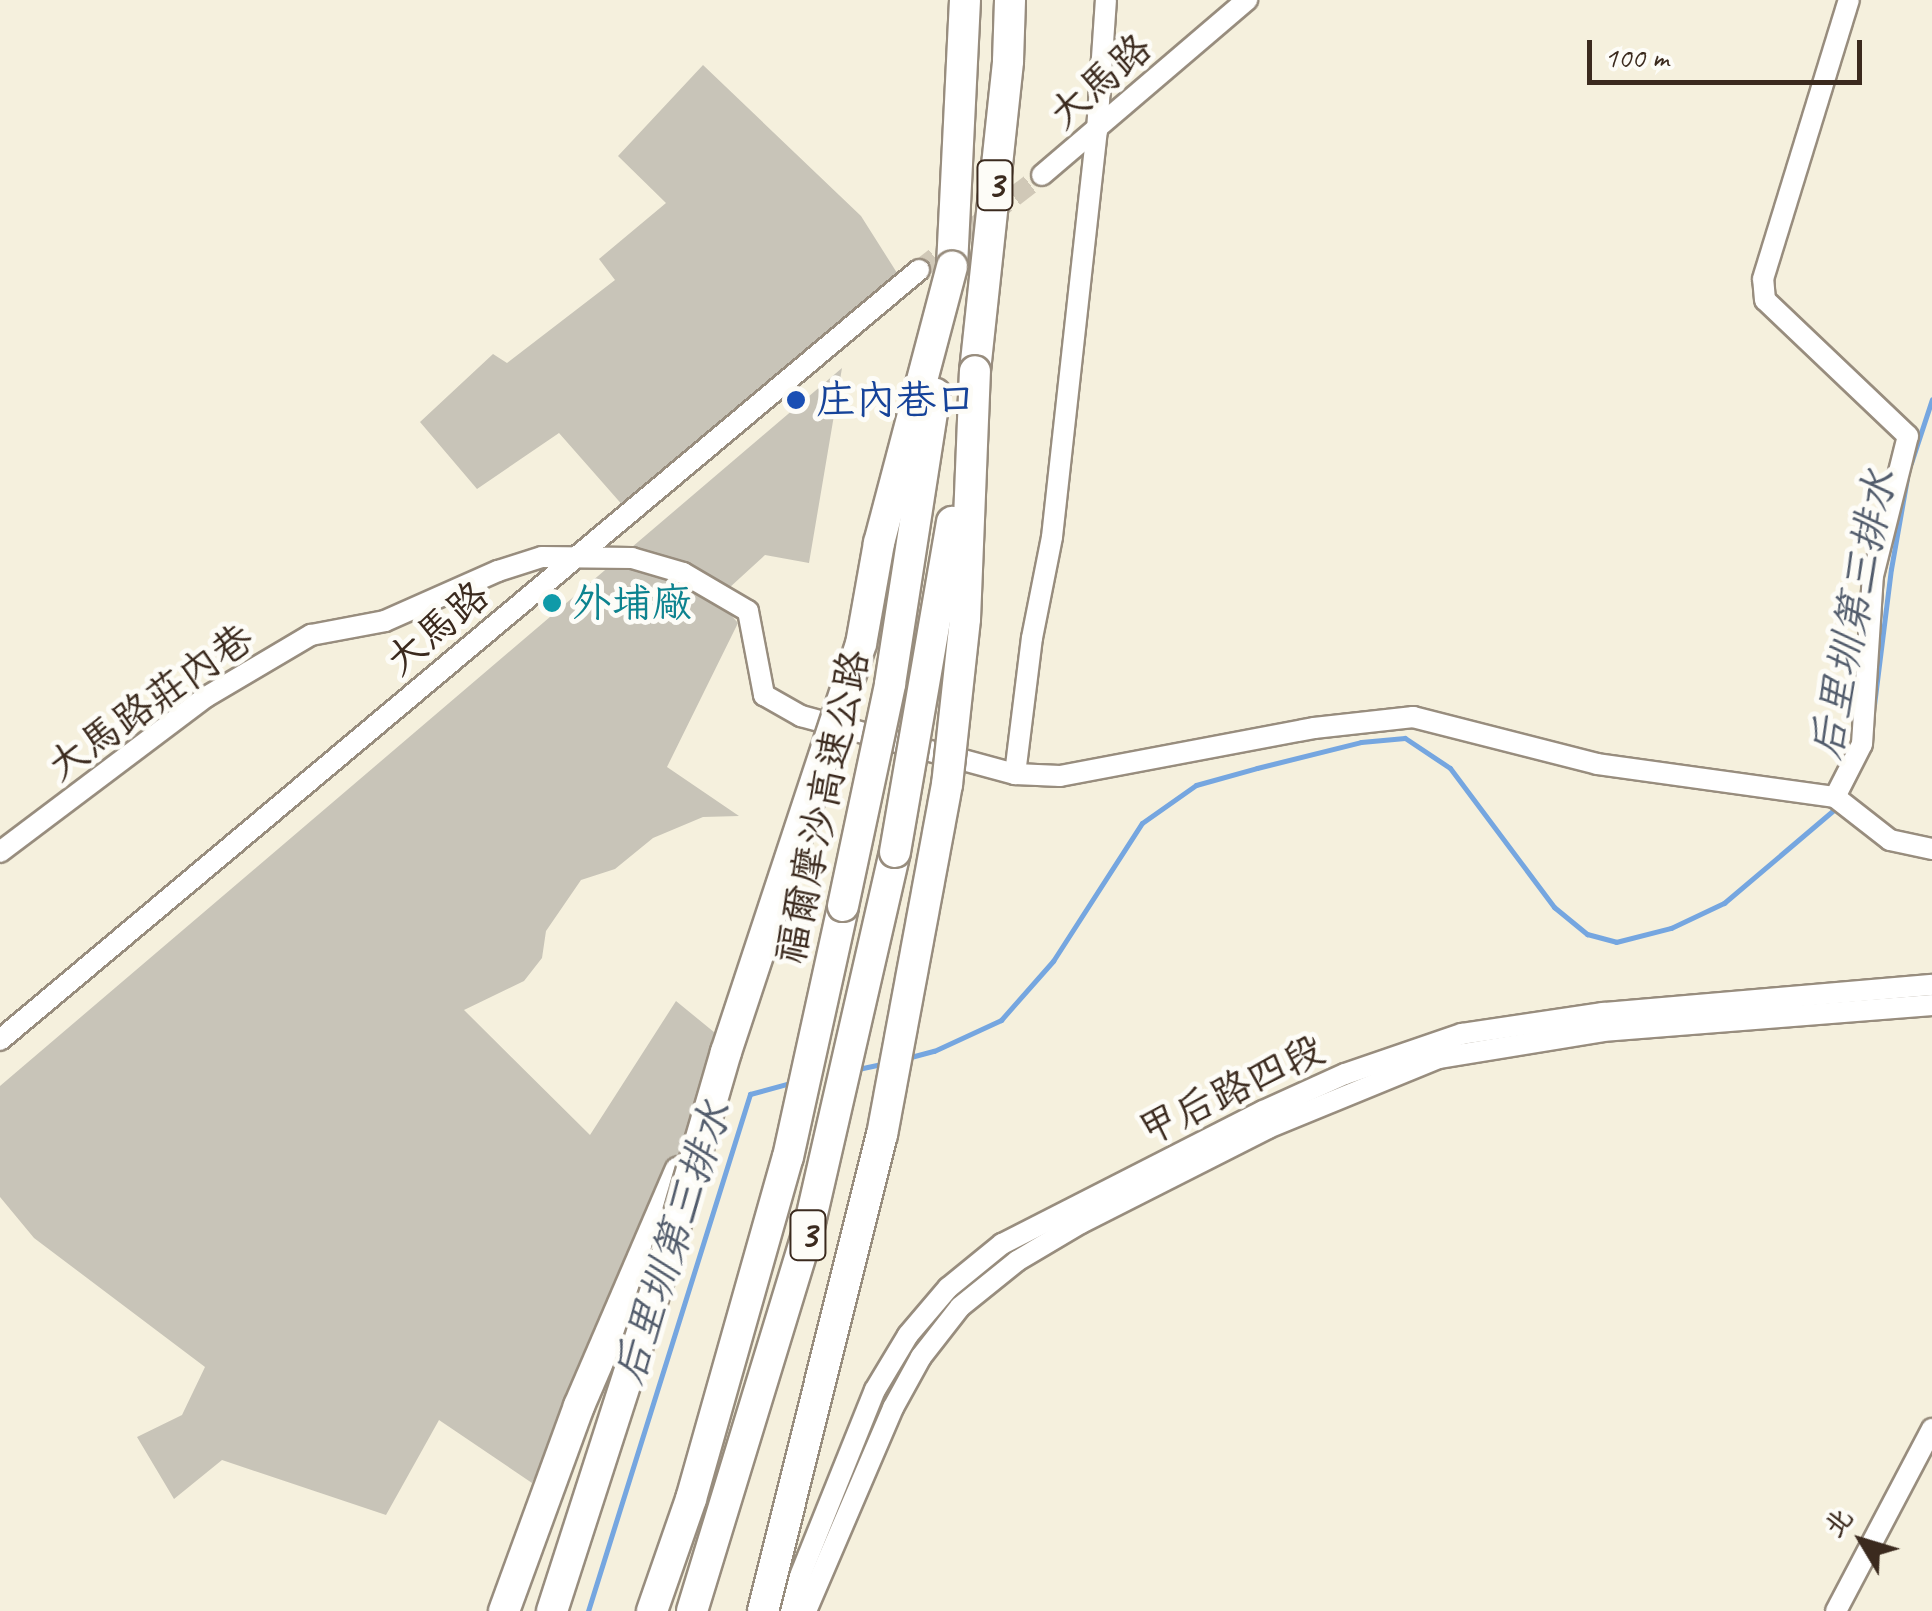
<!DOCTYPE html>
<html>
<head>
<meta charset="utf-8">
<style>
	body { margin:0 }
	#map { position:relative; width:1932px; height:1611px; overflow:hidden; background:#f5f0dd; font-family:Caveat,"LXGW WenKai TC",sans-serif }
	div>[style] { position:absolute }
	.industrial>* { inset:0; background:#c8c4b8 }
	.stream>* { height:5px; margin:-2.5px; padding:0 2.5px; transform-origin:2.5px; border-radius:2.5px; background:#75a6e0 }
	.minor-tunnel>* { height:20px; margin-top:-10px; transform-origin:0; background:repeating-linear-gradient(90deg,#d0c8b7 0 20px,transparent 0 30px) }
	.roads { filter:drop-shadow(2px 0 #988d7e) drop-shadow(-2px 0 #988d7e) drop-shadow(0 2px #988d7e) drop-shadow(0 -2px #988d7e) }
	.minor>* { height:20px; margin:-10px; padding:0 10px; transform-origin:10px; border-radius:10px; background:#fff }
	.highway>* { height:30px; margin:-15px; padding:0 15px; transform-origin:15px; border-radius:15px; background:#fff }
	.bridges { filter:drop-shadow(2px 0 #988d7e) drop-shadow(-2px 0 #988d7e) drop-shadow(0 2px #988d7e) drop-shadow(0 -2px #988d7e) }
	.highway-bridge>* { height:30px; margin:-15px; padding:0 15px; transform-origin:15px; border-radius:15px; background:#fff }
	.dots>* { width:28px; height:28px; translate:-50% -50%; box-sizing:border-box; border:5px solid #fdfcf7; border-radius:50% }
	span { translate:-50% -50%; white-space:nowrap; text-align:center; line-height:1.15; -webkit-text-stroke:10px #fdfcf7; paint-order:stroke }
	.shield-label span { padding:2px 8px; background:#fdfcf7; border:2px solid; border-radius:8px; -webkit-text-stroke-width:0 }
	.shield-label { font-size:38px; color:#3b2a1e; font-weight:700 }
	.street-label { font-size:40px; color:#3b2a1e }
	.transit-label { font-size:40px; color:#164399 }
	.left { translate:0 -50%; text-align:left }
	.culture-label { font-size:40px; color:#0d838f }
	.water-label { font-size:42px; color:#525c6c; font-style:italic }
	.north { position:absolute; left:1812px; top:1491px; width:100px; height:100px; -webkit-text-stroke:8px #fdfcf7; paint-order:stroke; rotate:308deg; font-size:28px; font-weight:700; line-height:40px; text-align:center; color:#3b2a1e }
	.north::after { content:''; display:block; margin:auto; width:35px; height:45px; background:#3b2a1e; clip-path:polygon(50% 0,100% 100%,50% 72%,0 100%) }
	.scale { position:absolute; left:1587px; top:40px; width:275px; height:45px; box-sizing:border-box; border:5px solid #3b2a1e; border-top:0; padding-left:12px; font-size:30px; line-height:35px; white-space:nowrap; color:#3b2a1e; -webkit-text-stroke:8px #fdfcf7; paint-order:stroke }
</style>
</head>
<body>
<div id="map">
	<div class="industrial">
		<i style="clip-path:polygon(703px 65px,861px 216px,899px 276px,625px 508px,559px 433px,477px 489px,420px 422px,493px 354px,507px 363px,615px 280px,599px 259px,666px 203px,618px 156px)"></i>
		<i style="clip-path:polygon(842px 368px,809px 563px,765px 555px,717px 599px,738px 623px,667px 767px,739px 816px,703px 817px,653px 838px,615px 869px,581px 880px,546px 931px,542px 958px,524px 981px,464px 1010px,590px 1135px,676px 1001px,720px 1037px,679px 1159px,532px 1483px,439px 1420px,386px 1515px,222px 1460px,174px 1499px,137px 1437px,182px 1415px,205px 1367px,34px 1238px,0 1197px,0 1086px)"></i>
	</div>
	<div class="stream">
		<i style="left:1911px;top:463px;width:67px;rotate:-71.8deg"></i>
		<i style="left:1874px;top:705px;width:137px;rotate:-82.9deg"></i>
		<i style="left:1891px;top:569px;width:92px;rotate:-80deg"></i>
		<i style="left:907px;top:1058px;width:28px;rotate:-15deg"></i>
		<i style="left:934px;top:1051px;width:74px;rotate:-24.8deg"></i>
		<i style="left:1001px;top:1020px;width:79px;rotate:-48.6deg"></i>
		<i style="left:1053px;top:961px;width:164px;rotate:-57.2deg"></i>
		<i style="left:1142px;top:823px;width:66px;rotate:-35.1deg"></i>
		<i style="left:1196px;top:785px;width:63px;rotate:-15.6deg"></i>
		<i style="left:1257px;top:768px;width:107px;rotate:-14deg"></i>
		<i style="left:1361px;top:742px;width:44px;rotate:-5.2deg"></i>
		<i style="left:1405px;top:738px;width:54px;rotate:33.7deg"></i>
		<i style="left:1450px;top:768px;width:174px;rotate:53.2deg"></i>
		<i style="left:1554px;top:907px;width:43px;rotate:39.3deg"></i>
		<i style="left:1587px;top:934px;width:30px;rotate:15deg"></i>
		<i style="left:1616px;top:942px;width:57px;rotate:-14.3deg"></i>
		<i style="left:1671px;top:928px;width:59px;rotate:-25.3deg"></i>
		<i style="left:1724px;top:903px;width:148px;rotate:-40.3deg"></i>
		<i style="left:858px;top:1069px;width:29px;rotate:-12deg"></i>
		<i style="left:588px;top:1611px;width:542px;rotate:-72.6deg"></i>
		<i style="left:750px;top:1094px;width:46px;rotate:-15.3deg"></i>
	</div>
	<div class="minor-tunnel">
		<i style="left:919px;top:270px;width:155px;rotate:-37.7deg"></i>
	</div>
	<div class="roads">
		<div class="minor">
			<i style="left:1042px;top:175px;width:270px;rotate:-40.5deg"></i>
			<i style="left:1015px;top:774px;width:137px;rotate:-82.9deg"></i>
			<i style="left:1032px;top:638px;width:103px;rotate:-78.8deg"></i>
			<i style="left:1052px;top:537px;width:408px;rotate:-83.7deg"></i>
			<i style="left:1097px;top:131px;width:131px;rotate:-86.1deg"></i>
			<i style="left:1835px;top:797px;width:59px;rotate:-63deg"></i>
			<i style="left:1862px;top:744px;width:168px;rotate:-86.3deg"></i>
			<i style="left:1873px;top:576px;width:144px;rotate:-76deg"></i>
			<i style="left:1908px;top:436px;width:197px;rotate:-136.4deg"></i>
			<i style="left:1765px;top:300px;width:21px;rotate:-95deg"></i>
			<i style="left:1763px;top:279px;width:292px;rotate:-72.9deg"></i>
			<i style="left:0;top:852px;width:258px;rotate:-37deg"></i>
			<i style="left:206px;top:697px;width:122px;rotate:-30.6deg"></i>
			<i style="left:311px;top:635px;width:75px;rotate:-10.7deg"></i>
			<i style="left:385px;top:621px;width:124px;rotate:-23.9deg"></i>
			<i style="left:498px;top:571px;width:46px;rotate:-17.7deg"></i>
			<i style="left:542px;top:557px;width:90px;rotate:0.6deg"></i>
			<i style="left:632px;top:558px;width:53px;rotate:16.4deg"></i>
			<i style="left:683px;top:573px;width:75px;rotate:30.3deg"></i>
			<i style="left:748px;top:611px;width:86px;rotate:79.2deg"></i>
			<i style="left:764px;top:695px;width:43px;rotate:29.6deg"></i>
			<i style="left:801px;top:716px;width:222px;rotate:15.2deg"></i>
			<i style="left:1015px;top:774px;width:45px;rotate:2.5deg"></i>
			<i style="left:1060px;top:776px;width:258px;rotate:-10.7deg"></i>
			<i style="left:1314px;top:728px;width:100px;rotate:-6.3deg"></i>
			<i style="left:1413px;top:717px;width:190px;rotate:14.3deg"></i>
			<i style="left:1597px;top:764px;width:240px;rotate:7.9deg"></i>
			<i style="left:1835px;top:797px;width:70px;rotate:38deg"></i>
			<i style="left:1890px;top:840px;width:43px;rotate:12.1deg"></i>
			<i style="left:0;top:1040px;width:1199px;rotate:-39.96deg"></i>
			<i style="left:786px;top:1611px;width:238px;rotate:-68.1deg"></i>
			<i style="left:875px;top:1390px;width:64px;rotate:-59deg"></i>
			<i style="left:908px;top:1335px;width:62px;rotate:-49.6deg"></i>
			<i style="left:948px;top:1288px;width:70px;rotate:-39.2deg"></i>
			<i style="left:1002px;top:1244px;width:293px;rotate:-27deg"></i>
			<i style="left:1263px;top:1111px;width:90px;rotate:-24.3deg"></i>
			<i style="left:1345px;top:1074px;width:124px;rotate:-18.9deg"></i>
			<i style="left:1462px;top:1034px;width:143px;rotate:-8.5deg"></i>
			<i style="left:1603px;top:1013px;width:330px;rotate:-4.9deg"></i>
			<i style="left:806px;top:1611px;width:221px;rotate:-66.8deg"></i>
			<i style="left:893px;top:1408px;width:58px;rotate:-61.2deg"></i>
			<i style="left:921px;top:1357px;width:63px;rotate:-52deg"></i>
			<i style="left:960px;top:1307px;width:73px;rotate:-38.9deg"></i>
			<i style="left:1017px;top:1261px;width:74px;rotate:-30.7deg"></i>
			<i style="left:1081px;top:1223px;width:210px;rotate:-26.9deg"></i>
			<i style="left:1268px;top:1128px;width:185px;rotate:-22.3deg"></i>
			<i style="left:1439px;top:1058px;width:166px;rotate:-9.3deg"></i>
			<i style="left:1603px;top:1031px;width:330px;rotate:-4.5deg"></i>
			<i style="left:1836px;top:1611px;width:206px;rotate:-62.2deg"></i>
		</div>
		<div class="highway">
			<i style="left:952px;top:266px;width:266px;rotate:-87.2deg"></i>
			<i style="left:975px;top:371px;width:312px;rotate:-83.9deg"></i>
			<i style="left:1008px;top:61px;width:61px;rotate:-88.1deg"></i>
			<i style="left:504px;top:1611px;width:218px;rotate:-69.9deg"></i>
			<i style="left:579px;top:1406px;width:255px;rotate:-66.7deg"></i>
			<i style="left:652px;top:1611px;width:119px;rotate:-70.8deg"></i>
			<i style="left:691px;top:1499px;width:355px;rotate:-74.2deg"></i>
			<i style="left:788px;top:1157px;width:257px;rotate:-77.6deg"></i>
			<i style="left:692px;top:1611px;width:392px;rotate:-73deg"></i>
			<i style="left:807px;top:1236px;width:394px;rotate:-77.1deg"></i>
		</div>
	</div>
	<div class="bridges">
		<div class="highway-bridge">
			<i style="left:895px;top:852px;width:335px;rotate:-80.2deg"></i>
			<i style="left:843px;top:906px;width:227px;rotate:-78deg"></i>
			<i style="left:890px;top:684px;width:294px;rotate:-81.2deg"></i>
			<i style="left:552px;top:1611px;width:374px;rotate:-72.1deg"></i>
			<i style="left:667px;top:1255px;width:211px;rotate:-73.8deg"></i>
			<i style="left:726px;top:1052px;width:430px;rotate:-71.7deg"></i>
			<i style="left:861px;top:644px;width:103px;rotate:-79.9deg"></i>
			<i style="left:879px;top:543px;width:286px;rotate:-75.2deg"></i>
			<i style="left:763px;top:1611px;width:491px;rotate:-76deg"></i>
			<i style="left:882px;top:1135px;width:356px;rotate:-79.5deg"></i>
			<i style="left:947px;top:785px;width:167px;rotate:-83.8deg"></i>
			<i style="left:965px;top:619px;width:248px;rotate:-87.7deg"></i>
		</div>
	</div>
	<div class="dots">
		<i style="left:796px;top:400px;background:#1a4fb4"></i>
		<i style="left:552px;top:603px;background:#0f9aa8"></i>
	</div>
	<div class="shield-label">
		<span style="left:995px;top:185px">3</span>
		<span style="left:808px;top:1235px">3</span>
	</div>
	<div class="street-label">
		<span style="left:1100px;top:81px;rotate:-41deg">大馬路</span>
		<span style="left:437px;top:628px;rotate:-40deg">大馬路</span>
		<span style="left:150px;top:702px;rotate:-35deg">大馬路莊內巷</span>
		<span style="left:822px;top:807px;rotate:-78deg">福爾摩沙高速公路</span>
		<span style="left:1231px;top:1090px;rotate:-26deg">甲后路四段</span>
	</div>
	<div class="transit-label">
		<span class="left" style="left:816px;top:400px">庄內巷口</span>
	</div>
	<div class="culture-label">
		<span class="left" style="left:572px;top:603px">外埔廠</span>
	</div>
	<div class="water-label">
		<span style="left:1854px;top:615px;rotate:-79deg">后里圳第三排水</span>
		<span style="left:673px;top:1243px;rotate:-72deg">后里圳第三排水</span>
	</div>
	<div class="north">北</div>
	<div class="scale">100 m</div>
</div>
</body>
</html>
